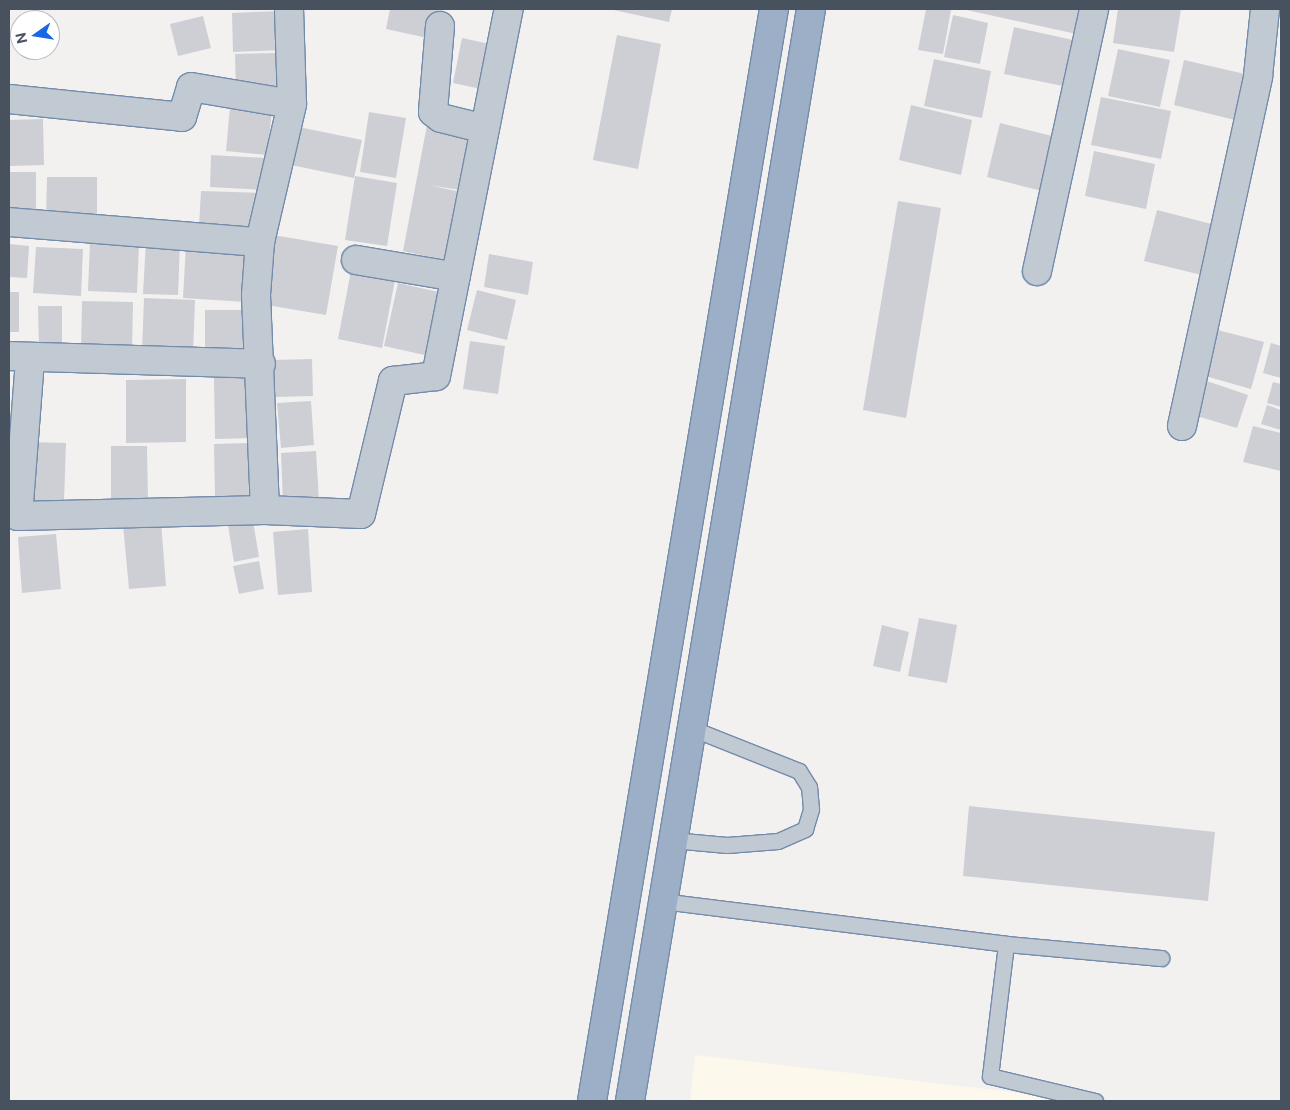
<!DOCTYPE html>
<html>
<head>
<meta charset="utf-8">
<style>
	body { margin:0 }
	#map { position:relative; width:1290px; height:1110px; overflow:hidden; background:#f3f0f0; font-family:"Public Sans",sans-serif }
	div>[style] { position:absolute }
	.commercial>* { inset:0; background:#fcf8eb }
	.building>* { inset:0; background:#cdcfd5 }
	.roads { filter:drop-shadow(1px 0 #738bab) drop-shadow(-1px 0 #738bab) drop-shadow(0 1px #738bab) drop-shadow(0 -1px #738bab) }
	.service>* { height:15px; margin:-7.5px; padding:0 7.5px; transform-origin:7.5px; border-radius:7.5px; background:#c1cad2 }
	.minor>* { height:28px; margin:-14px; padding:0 14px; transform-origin:14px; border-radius:14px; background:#c1cad2 }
	.trunk>* { height:28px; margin:-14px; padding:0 14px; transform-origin:14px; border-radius:14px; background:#9cafc7 }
	span { translate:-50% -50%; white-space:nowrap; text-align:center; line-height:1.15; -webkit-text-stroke:5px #fff; paint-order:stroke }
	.frame { position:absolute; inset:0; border:10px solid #48525e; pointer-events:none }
	.north { position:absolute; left:10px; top:10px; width:50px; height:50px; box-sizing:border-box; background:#fff; border:1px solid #b6babf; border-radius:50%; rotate:257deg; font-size:14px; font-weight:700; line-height:20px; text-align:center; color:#48525e }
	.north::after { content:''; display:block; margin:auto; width:18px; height:22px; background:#1867e5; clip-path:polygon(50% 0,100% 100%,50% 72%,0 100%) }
</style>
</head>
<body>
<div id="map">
	<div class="commercial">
		<i style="clip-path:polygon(695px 1055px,1089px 1101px,690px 1101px)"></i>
	</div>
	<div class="building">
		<i style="clip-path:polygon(390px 9px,443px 9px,437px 40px,386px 29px)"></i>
		<i style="clip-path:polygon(609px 9px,672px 9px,669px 22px)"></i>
		<i style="clip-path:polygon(926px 9px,951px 10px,943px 54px,918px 50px)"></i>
		<i style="clip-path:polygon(962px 9px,1087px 9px,1081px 35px)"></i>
		<i style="clip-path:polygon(1118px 9px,1181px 9px,1174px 52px,1113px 43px)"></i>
		<i style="clip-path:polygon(282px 11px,283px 50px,233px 52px,232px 13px)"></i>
		<i style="clip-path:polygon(953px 15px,988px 23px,980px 64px,944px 57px)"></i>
		<i style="clip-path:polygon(203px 16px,211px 48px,178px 56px,170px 24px)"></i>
		<i style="clip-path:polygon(1014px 27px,1073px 40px,1063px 86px,1004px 74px)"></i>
		<i style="clip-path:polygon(617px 35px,661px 44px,638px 169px,593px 160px)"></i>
		<i style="clip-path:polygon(462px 38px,490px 44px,481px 89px,453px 83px)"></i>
		<i style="clip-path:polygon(1118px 49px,1170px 60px,1160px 107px,1108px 96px)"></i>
		<i style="clip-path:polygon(279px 53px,279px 92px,236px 92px,235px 54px)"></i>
		<i style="clip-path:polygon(934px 59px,991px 71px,982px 118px,924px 106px)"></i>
		<i style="clip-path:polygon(1184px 60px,1245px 74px,1235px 120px,1174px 105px)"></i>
		<i style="clip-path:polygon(1101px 97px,1171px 111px,1161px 159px,1091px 145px)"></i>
		<i style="clip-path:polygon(911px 105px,972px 120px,961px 175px,899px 160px)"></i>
		<i style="clip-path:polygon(230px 107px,272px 111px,267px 155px,226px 151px)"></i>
		<i style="clip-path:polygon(369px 112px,406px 118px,396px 178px,360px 172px)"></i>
		<i style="clip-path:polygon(43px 119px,44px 165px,9px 166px,9px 120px)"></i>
		<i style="clip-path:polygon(428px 120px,478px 128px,467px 191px,428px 185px,466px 193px,452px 262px,403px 251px)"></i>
		<i style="clip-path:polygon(1000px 123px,1056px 137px,1042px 191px,987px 177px)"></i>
		<i style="clip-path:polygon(299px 127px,362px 140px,354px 178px,291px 165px)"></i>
		<i style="clip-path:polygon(1094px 151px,1155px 164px,1146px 209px,1085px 196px)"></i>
		<i style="clip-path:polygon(211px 155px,267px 158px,265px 190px,210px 187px)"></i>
		<i style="clip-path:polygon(9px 172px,36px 172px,36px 215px,9px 214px)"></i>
		<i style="clip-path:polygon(355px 176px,397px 183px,387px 246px,345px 240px)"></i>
		<i style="clip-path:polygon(47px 177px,97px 177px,97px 217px,46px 217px)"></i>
		<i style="clip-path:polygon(201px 191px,261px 193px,260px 230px,199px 227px)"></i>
		<i style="clip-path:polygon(898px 201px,941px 208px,906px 418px,863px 410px)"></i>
		<i style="clip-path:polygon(1157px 210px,1219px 226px,1206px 276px,1144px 261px)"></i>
		<i style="clip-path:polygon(273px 235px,338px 246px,326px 315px,261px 304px)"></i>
		<i style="clip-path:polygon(146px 241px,180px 243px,178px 295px,143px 294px)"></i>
		<i style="clip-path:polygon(90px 242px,139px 244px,137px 293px,88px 291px)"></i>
		<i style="clip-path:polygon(9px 244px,29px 246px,27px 278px,9px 277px)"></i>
		<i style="clip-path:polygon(186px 245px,249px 249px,246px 302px,183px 298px)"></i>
		<i style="clip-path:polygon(36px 247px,83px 249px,81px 296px,33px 293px)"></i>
		<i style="clip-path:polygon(489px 254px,533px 262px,528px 295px,484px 287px)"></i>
		<i style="clip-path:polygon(351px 271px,395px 280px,382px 348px,338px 339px)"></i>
		<i style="clip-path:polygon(398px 283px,443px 293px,429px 356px,384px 346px)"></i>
		<i style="clip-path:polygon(477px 290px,516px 300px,507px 340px,467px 330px)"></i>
		<i style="clip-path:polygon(9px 292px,19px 292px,19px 332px,9px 332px)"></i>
		<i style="clip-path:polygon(144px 298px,195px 300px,193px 354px,142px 352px)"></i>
		<i style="clip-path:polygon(82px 301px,133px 302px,132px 351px,81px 351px)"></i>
		<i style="clip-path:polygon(38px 306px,62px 306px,62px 349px,39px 349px)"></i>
		<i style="clip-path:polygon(205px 310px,251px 310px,251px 352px,205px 352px)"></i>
		<i style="clip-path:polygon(1210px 328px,1264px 342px,1251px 389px,1198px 374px)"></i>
		<i style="clip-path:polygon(470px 341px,505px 346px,498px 394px,463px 389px)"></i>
		<i style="clip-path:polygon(1271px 343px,1281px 346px,1281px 378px,1263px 373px)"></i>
		<i style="clip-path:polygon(312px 359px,313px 396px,275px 397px,274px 360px)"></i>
		<i style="clip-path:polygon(252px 377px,254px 438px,215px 439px,214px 378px)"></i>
		<i style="clip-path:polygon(186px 379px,186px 442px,126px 443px,126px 380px)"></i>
		<i style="clip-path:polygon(1201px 379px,1248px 395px,1237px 428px,1190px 414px)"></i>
		<i style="clip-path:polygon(1273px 382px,1281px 384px,1281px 407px,1267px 403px)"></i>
		<i style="clip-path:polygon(311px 401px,314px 445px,281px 448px,277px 403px)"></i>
		<i style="clip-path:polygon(1267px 405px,1281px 410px,1281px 430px,1261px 424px)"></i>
		<i style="clip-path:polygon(1253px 426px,1281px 433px,1281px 471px,1243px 462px)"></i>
		<i style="clip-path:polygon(29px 442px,66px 443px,64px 501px,27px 500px)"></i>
		<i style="clip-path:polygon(248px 443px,249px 498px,215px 498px,214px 444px)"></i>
		<i style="clip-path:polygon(111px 446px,147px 446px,148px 502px,111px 502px)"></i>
		<i style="clip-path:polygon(316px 451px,319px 501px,283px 503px,281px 453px)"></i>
		<i style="clip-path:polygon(253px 521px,259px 557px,234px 562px,228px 525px)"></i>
		<i style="clip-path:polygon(161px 522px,166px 586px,129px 589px,123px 525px)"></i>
		<i style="clip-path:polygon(308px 529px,312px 592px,278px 595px,273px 532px)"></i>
		<i style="clip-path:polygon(56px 534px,61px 589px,22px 593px,18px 537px)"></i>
		<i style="clip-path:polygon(259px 561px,264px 589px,239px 594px,233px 566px)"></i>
		<i style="clip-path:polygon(919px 618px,957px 625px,947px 683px,908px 676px)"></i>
		<i style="clip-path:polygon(882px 625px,909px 632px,900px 672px,873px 666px)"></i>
		<i style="clip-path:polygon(969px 806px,1215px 832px,1208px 901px,963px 876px)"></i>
	</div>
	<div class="roads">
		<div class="service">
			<i style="left:672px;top:840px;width:55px;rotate:5.2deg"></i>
			<i style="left:727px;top:845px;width:51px;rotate:-4.5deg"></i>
			<i style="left:778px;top:841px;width:30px;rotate:-24deg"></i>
			<i style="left:805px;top:829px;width:21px;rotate:-73deg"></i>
			<i style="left:811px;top:809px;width:22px;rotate:-95deg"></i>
			<i style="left:809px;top:787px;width:19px;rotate:-122deg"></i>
			<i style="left:799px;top:771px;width:116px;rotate:-158.3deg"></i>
			<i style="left:662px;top:901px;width:347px;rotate:7.1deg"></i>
			<i style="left:1006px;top:944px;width:156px;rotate:5.2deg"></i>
			<i style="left:1006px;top:944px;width:133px;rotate:96.9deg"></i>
			<i style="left:990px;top:1076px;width:108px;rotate:13.4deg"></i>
		</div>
		<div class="minor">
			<i style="left:440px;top:26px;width:86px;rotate:94.7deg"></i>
			<i style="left:433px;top:112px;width:10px;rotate:37deg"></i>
			<i style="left:441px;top:118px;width:45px;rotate:14deg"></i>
			<i style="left:9px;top:99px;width:174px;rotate:5.9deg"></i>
			<i style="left:182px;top:117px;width:31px;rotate:-73deg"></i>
			<i style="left:191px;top:87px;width:102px;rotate:9.6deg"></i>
			<i style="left:9px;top:222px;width:252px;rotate:4.6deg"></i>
			<i style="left:356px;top:260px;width:101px;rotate:9.6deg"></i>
			<i style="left:1037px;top:271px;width:268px;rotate:-77.7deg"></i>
			<i style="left:9px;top:356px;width:252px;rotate:1.8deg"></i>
			<i style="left:30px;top:360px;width:156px;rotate:94.4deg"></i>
			<i style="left:18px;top:516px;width:247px;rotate:-1.4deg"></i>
			<i style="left:265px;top:510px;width:96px;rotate:2.4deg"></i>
			<i style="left:361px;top:514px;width:137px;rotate:-76.5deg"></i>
			<i style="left:393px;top:381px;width:43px;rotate:-6.6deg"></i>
			<i style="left:436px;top:376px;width:374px;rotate:-78.8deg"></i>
			<i style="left:1182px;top:426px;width:358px;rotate:-77.7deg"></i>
			<i style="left:1258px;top:76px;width:67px;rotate:-84deg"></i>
			<i style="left:265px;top:510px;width:215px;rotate:-92.4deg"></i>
			<i style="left:256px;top:295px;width:53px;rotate:-85.7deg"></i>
			<i style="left:260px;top:242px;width:142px;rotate:-76.9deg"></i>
			<i style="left:292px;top:104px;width:95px;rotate:-91.8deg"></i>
		</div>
		<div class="trunk">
			<i style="left:592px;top:1101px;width:1107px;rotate:-80.54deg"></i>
			<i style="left:630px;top:1101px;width:1107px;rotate:-80.59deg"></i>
		</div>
	</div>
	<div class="frame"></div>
	<div class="north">N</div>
</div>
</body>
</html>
